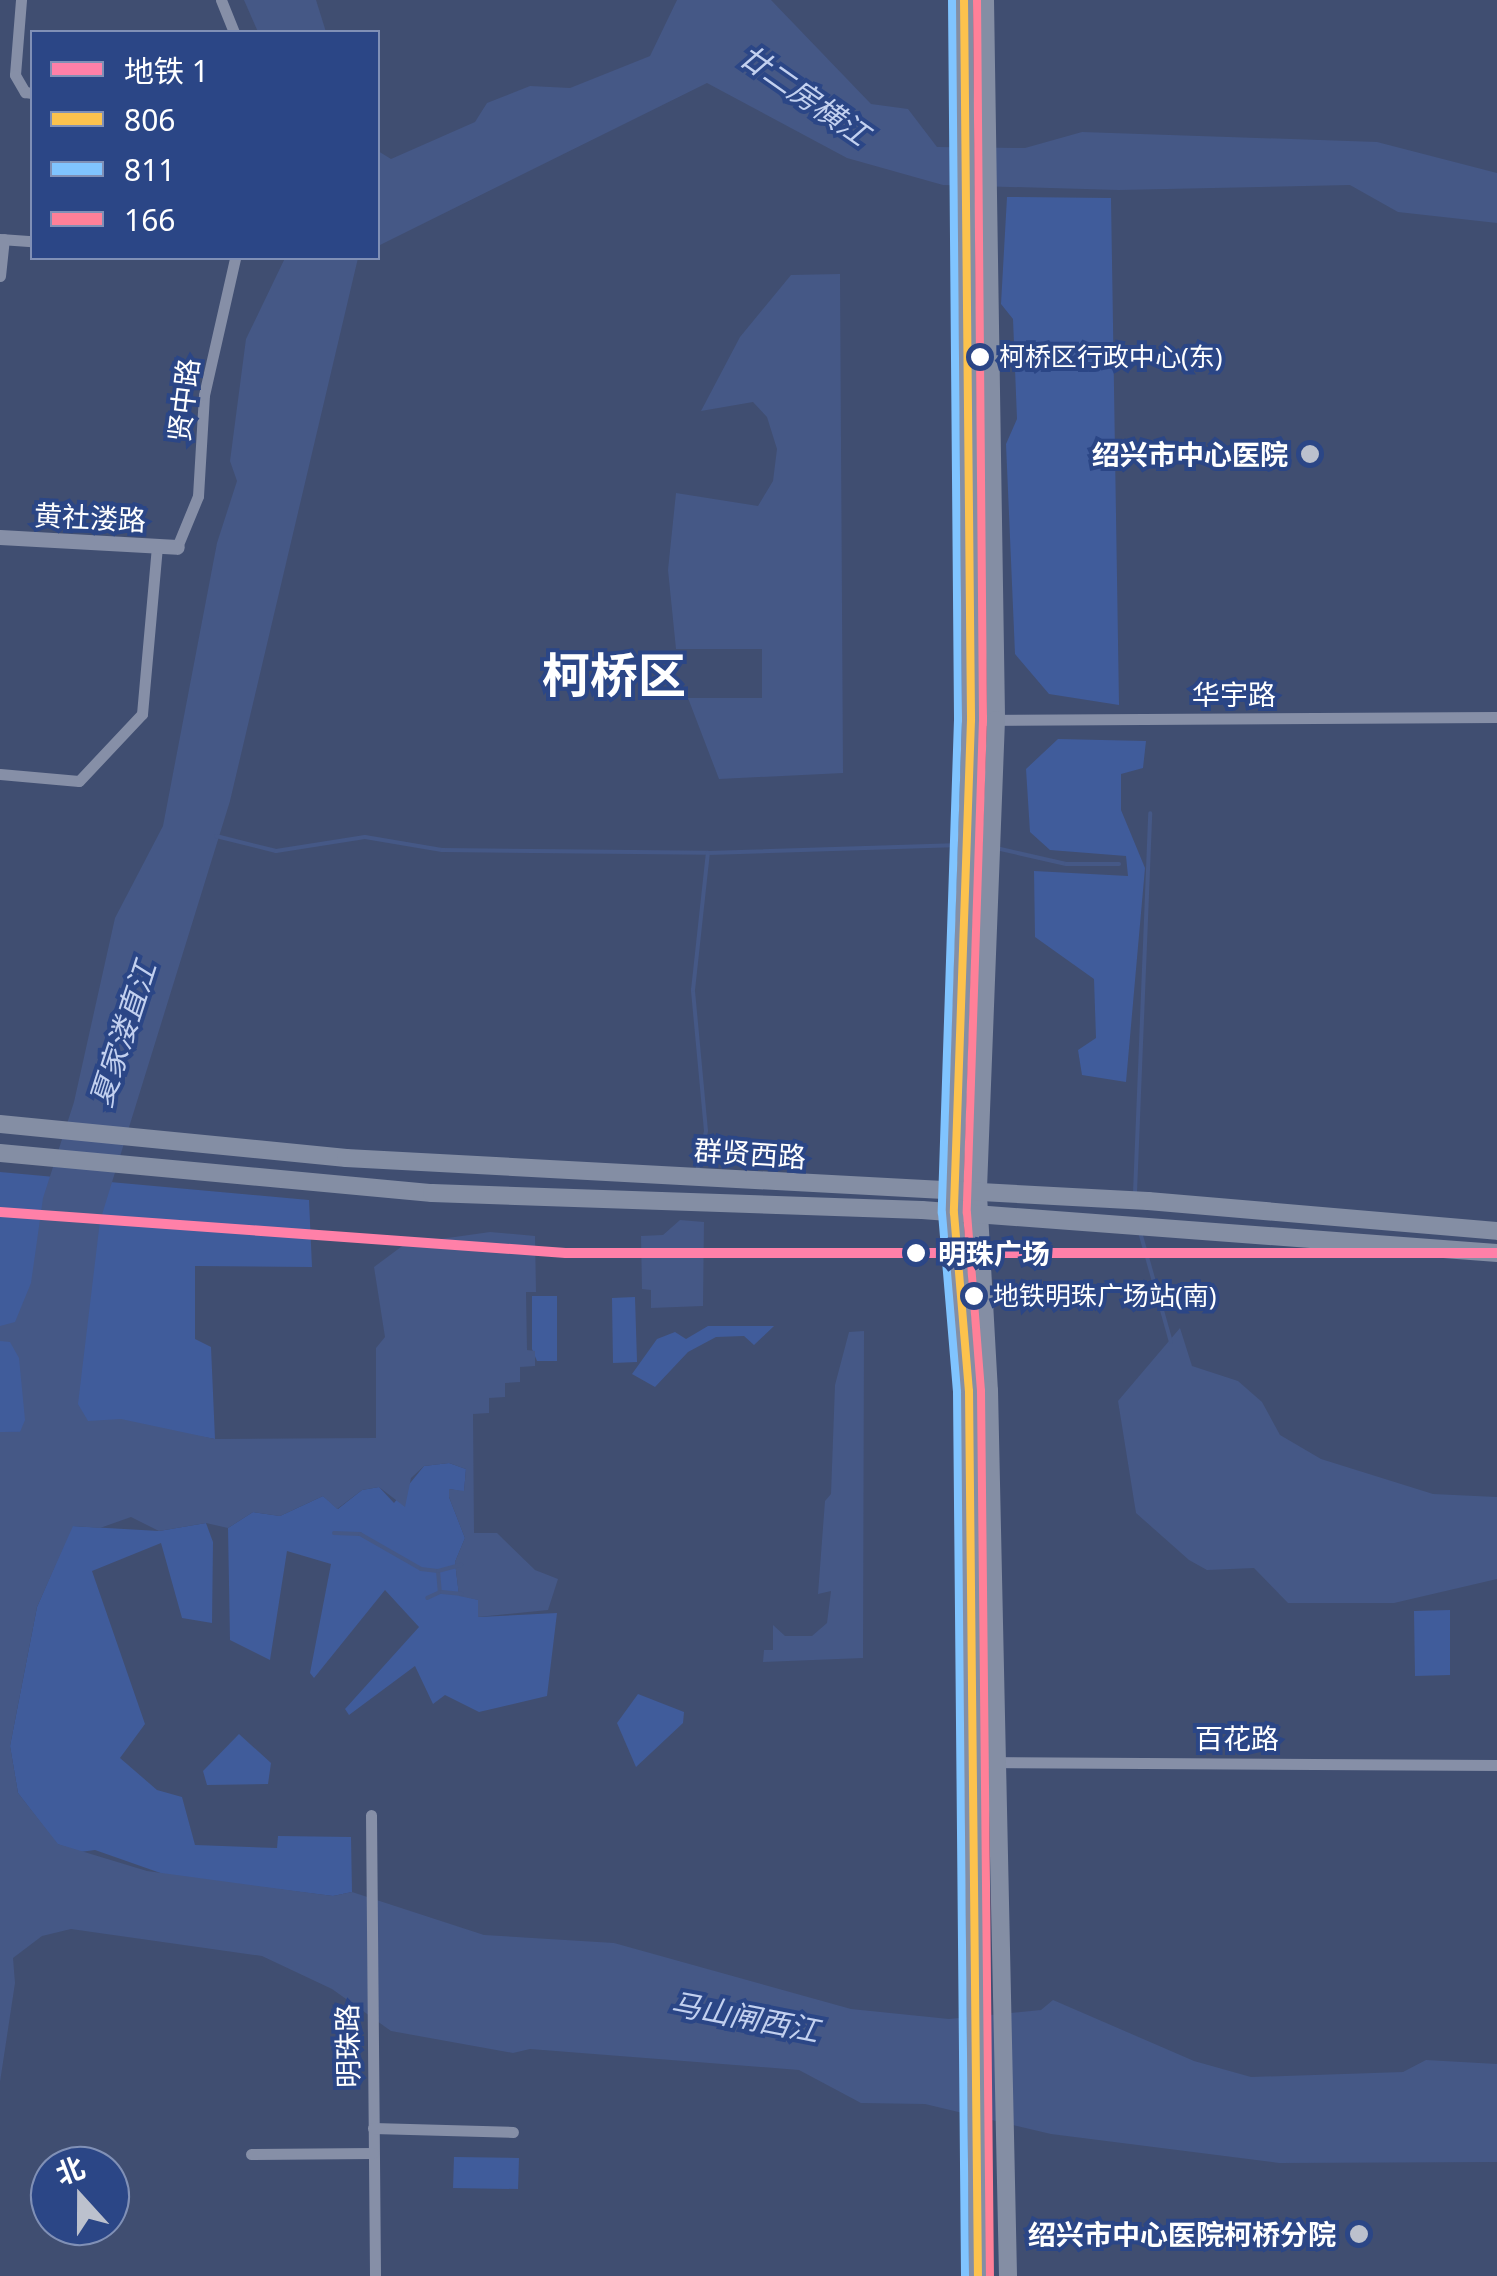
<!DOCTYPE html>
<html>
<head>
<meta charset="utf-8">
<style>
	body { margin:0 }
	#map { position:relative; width:1497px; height:2276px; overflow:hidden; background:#404e71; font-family:"Noto Sans","Noto Sans SC",sans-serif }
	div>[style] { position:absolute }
	.green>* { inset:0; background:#405c9b }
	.water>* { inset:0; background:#455886 }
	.stream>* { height:4px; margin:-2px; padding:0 2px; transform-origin:2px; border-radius:2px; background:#455886 }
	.minor>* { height:11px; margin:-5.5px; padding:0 5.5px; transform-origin:5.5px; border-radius:5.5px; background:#868fa7 }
	.tertiary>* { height:15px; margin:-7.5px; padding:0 7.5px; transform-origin:7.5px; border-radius:7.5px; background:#868fa7 }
	.primary>* { height:18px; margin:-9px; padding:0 9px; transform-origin:9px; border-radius:9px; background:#848ea4 }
	.bus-1>* { height:8px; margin:-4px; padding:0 4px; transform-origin:4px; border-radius:4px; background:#fcc24d }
	.bus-2>* { height:8px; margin:-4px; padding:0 4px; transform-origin:4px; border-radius:4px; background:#80c4ff }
	.bus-3>* { height:8px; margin:-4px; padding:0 4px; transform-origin:4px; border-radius:4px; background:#ff8098 }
	.metro-1>* { height:10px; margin:-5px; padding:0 5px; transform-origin:5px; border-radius:5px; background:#ff80a8 }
	.dots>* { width:28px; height:28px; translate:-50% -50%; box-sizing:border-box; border:5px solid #2b4686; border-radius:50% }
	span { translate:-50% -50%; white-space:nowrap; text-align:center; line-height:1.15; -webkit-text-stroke:8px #2b4686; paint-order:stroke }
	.bus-label { font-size:26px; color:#fff }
	.left { translate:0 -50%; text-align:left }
	.street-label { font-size:28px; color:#fff }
	.poi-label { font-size:28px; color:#fff; font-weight:700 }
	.right { translate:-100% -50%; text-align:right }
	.stop-label { font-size:28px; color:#fff; font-weight:700 }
	.water-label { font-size:30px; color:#c2d0ef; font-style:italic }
	.town-label { font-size:48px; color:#fff; font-weight:700 }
	.legend { position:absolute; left:30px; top:30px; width:350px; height:230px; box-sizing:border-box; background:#2b4686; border:2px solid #8090b6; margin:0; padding:12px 18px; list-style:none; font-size:30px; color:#fff }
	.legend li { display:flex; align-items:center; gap:20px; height:50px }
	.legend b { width:50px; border:2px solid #8090b6 }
	.north { position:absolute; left:30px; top:2146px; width:100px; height:100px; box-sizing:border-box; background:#2b4686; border:2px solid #8090b6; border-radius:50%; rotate:339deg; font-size:28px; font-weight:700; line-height:40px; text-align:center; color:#fff }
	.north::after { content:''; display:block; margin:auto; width:35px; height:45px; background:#bcc1cd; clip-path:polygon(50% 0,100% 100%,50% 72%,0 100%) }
</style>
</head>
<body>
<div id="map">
	<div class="green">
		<i style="clip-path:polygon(1007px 197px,1111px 198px,1119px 705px,1049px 694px,1015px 654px,1006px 444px,1017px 419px,1013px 319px,1001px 304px)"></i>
		<i style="clip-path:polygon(1058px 739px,1146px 741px,1143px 768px,1121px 774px,1121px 810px,1145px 868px,1126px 1082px,1082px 1075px,1078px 1050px,1096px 1038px,1094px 979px,1035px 937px,1034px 871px,1128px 876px,1126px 856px,1050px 850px,1030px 832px,1026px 769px)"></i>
		<i style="clip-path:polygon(0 1172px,309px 1200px,312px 1267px,195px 1266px,195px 1339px,211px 1347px,215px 1439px,170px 1431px,0 1432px)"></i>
		<i style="clip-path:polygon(532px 1296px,557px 1296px,557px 1361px,537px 1361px,532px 1349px)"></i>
		<i style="clip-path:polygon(635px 1297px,637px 1362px,613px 1363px,612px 1298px)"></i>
		<i style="clip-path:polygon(708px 1326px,774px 1326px,754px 1345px,744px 1336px,716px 1337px,688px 1352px,655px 1387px,632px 1374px,657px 1339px,675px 1332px,686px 1339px)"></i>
		<i style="clip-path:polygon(449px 1463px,466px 1469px,464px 1492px,450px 1489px,449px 1497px,465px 1538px,455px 1562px,459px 1595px,479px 1600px,479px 1617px,557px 1613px,547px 1696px,479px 1712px,445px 1695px,433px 1704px,415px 1666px,349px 1715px,345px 1709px,419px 1627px,385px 1590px,314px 1678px,310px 1673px,331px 1564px,287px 1551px,270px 1660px,230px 1640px,228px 1528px,253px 1512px,280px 1516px,323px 1496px,338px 1509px,362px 1490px,379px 1487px,394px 1503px,424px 1466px)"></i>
		<i style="clip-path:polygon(206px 1523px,213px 1542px,212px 1623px,182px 1618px,161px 1543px,92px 1571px,145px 1724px,120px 1758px,157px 1790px,182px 1797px,195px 1845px,277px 1848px,278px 1836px,351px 1837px,352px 1892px,333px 1896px,169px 1876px,95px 1850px,80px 1852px,57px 1844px,18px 1793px,10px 1746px,37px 1607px,72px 1526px,159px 1531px)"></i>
		<i style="clip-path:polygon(1450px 1610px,1450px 1675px,1415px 1676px,1414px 1611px)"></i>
		<i style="clip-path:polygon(638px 1694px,684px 1712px,683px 1723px,636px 1767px,617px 1723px)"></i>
		<i style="clip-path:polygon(239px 1734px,271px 1763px,268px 1784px,207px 1785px,203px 1771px)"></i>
		<i style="clip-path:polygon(454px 2157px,519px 2158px,518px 2189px,453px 2188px)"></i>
	</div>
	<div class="water">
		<i style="clip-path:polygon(244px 0,316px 0,326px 32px,258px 32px)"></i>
		<i style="clip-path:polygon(677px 0,771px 0,871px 104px,908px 109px,937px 147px,1025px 148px,1082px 132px,1377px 142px,1497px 173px,1497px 223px,1398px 212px,1350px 185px,1119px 190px,943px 185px,847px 158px,707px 83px,378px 246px,378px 151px,391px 159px,475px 122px,487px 103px,530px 86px,570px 88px,650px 56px)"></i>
		<i style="clip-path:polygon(285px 258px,358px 258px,230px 801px,100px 1221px,78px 1404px,88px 1421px,121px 1419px,215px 1439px,376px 1438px,376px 1348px,385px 1337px,374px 1267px,405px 1244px,490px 1232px,535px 1236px,536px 1292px,526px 1292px,527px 1350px,535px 1351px,535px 1366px,520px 1367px,520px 1382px,505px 1383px,505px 1397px,489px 1398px,489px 1413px,473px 1414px,474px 1533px,497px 1533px,535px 1570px,558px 1579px,548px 1610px,478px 1617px,478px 1600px,459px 1596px,455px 1562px,465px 1538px,449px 1497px,449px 1489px,464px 1491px,466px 1469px,449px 1463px,424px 1466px,411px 1478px,405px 1507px,379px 1487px,362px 1490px,337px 1509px,323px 1496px,280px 1516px,253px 1512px,228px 1528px,206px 1523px,159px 1531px,131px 1517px,100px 1528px,73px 1526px,37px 1607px,10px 1746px,18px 1793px,58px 1844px,147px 1871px,333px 1896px,352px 1892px,484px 1935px,614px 1943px,851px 2009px,949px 2019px,1041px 2010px,1053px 2000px,1194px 2061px,1251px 2077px,1403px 2072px,1426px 2060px,1497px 2064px,1497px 2162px,1279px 2163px,1051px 2134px,925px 2104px,861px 2103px,799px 2070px,530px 2049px,513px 2053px,391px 2031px,332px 1989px,262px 1956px,71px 1929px,42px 1936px,13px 1958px,15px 1983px,0 2082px,0 1432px,20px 1432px,25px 1420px,19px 1358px,10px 1342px,0 1341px,0 1326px,15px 1322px,31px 1283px,43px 1198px,74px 1102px,115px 918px,163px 826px,217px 543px,237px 481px,230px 461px,246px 339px)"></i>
		<i style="clip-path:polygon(840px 274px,843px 773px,719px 779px,688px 698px,762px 698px,762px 649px,676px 649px,668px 570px,676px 493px,758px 506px,773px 481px,777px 449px,767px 417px,753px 402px,701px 411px,740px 337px,791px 275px)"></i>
		<i style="clip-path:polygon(680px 1220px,704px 1222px,703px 1306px,651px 1308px,651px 1290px,642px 1289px,641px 1236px,663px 1235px)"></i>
		<i style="clip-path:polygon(1180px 1328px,1192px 1366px,1238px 1381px,1262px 1402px,1280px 1435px,1321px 1459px,1433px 1494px,1497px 1497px,1497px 1579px,1394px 1603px,1288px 1603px,1254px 1568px,1207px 1570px,1189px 1560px,1136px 1513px,1118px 1401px)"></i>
		<i style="clip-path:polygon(864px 1331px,863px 1658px,763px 1662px,764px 1650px,773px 1650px,773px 1625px,785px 1636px,812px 1636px,827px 1623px,831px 1591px,818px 1594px,825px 1501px,831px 1494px,835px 1385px,849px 1332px)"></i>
	</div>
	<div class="stream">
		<i style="left:216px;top:836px;width:62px;rotate:14deg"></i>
		<i style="left:276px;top:851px;width:90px;rotate:-8.9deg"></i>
		<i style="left:365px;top:837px;width:78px;rotate:9.6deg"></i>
		<i style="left:442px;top:850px;width:266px;rotate:0.6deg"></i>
		<i style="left:708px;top:853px;width:253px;rotate:-1.8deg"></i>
		<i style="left:996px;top:848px;width:72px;rotate:12.9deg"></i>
		<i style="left:1066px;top:864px;width:53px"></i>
		<i style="left:697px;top:1171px;width:41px;rotate:-77.3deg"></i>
		<i style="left:706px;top:1131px;width:142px;rotate:-95.3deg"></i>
		<i style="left:693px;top:990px;width:138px;rotate:-83.8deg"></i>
		<i style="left:1135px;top:1193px;width:380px;rotate:-87.7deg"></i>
		<i style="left:1140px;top:1232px;width:114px;rotate:74.3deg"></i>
		<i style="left:334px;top:1533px;width:26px;rotate:2deg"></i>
		<i style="left:360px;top:1534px;width:70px;rotate:29.8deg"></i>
		<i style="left:421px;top:1569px;width:17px;rotate:7deg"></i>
		<i style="left:438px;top:1571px;width:21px;rotate:85deg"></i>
		<i style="left:440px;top:1592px;width:14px;rotate:155deg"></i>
		<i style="left:438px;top:1571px;width:24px;rotate:-15deg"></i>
		<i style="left:442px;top:1592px;width:20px;rotate:6deg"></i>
	</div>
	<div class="minor">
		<i style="left:21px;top:0;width:75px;rotate:94.6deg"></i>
		<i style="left:15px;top:75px;width:20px;rotate:60deg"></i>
		<i style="left:25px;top:92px;width:7px;rotate:8deg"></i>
		<i style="left:221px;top:0;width:35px;rotate:68deg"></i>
		<i style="left:0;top:239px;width:32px;rotate:4deg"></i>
		<i style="left:0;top:276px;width:37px;rotate:-84deg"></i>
		<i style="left:177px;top:547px;width:55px;rotate:-67.6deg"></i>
		<i style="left:198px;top:496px;width:101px;rotate:-86.6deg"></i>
		<i style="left:204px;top:395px;width:140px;rotate:-77.2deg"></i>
		<i style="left:971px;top:720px;width:526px;rotate:-0.33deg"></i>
		<i style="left:0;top:774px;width:79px;rotate:5.1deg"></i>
		<i style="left:79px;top:781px;width:92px;rotate:-46.8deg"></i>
		<i style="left:142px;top:714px;width:169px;rotate:-84.9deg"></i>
		<i style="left:977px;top:1762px;width:520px;rotate:0.33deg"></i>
		<i style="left:371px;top:1815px;width:461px;rotate:89.5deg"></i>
		<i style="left:373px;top:2128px;width:140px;rotate:1.6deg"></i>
		<i style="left:251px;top:2154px;width:122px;rotate:-0.5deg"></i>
	</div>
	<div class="tertiary">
		<i style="left:0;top:537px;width:177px;rotate:3.2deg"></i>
	</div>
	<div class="primary">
		<i style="left:964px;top:0;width:720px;rotate:89.44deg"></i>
		<i style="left:971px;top:720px;width:493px;rotate:92deg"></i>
		<i style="left:954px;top:1213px;width:179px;rotate:85.2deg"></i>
		<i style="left:969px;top:1391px;width:885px;rotate:89.42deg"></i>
		<i style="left:985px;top:0;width:720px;rotate:89.12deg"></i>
		<i style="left:996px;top:720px;width:475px;rotate:92.2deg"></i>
		<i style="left:978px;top:1195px;width:195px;rotate:86.8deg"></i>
		<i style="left:989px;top:1390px;width:886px;rotate:88.77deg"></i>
		<i style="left:0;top:1124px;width:348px;rotate:5.6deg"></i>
		<i style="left:346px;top:1158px;width:803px;rotate:3.07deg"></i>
		<i style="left:1148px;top:1201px;width:350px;rotate:4.9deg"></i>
		<i style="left:0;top:1153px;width:434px;rotate:5.3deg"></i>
		<i style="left:432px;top:1193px;width:490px;rotate:2deg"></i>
		<i style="left:922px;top:1210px;width:577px;rotate:4.28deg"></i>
	</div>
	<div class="bus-1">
		<i style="left:964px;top:0;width:720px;rotate:89.44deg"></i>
		<i style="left:971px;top:720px;width:493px;rotate:92deg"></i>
		<i style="left:954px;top:1213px;width:179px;rotate:85.2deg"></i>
		<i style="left:969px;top:1391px;width:885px;rotate:89.42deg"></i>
	</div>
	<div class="bus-2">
		<i style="left:952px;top:0;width:720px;rotate:89.52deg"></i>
		<i style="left:958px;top:720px;width:493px;rotate:91.9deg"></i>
		<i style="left:942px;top:1213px;width:180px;rotate:85.2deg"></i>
		<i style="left:957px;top:1392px;width:884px;rotate:89.48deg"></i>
	</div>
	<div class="bus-3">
		<i style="left:977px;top:0;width:720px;rotate:89.52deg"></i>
		<i style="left:983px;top:720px;width:493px;rotate:91.9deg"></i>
		<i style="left:967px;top:1213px;width:179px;rotate:85.5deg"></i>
		<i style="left:981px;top:1391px;width:885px;rotate:89.42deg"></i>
	</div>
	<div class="metro-1">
		<i style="left:0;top:1212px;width:567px;rotate:4.14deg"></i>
		<i style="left:566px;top:1253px;width:931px"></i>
	</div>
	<div class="dots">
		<i style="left:980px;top:357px;background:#fff"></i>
		<i style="left:1310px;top:454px;background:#bcc1cd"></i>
		<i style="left:916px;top:1253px;background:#fff"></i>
		<i style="left:974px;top:1296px;background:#fff"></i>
		<i style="left:1359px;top:2234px;background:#bcc1cd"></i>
	</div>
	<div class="bus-label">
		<span class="left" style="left:999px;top:357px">柯桥区行政中心(东)</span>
		<span class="left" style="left:993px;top:1296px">地铁明珠广场站(南)</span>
	</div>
	<div class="street-label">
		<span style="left:183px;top:400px;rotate:-83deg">贤中路</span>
		<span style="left:90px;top:517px;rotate:3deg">黄社溇路</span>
		<span style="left:1234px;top:694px">华宇路</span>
		<span style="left:750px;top:1153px;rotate:4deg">群贤西路</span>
		<span style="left:1237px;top:1738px">百花路</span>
		<span style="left:347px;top:2046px;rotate:-91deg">明珠路</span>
	</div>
	<div class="poi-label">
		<span class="right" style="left:1288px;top:454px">绍兴市中心医院</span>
		<span class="right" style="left:1336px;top:2234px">绍兴市中心医院柯桥分院</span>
	</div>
	<div class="stop-label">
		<span class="left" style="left:938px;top:1253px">明珠广场</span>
	</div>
	<div class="water-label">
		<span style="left:804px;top:95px;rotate:35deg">廿二房横江</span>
		<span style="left:123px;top:1034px;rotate:-72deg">夏家溇直江</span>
		<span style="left:745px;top:2017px;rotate:11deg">马山闸西江</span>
	</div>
	<div class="town-label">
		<span style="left:614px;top:675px">柯桥区</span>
	</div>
	<ul class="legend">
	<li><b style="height:12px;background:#ff80a8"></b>地铁 1</li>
	<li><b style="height:12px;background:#fcc24d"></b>806</li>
	<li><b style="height:12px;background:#80c4ff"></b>811</li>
	<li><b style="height:12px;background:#ff8098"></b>166</li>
	</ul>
	<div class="north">北</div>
</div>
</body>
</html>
